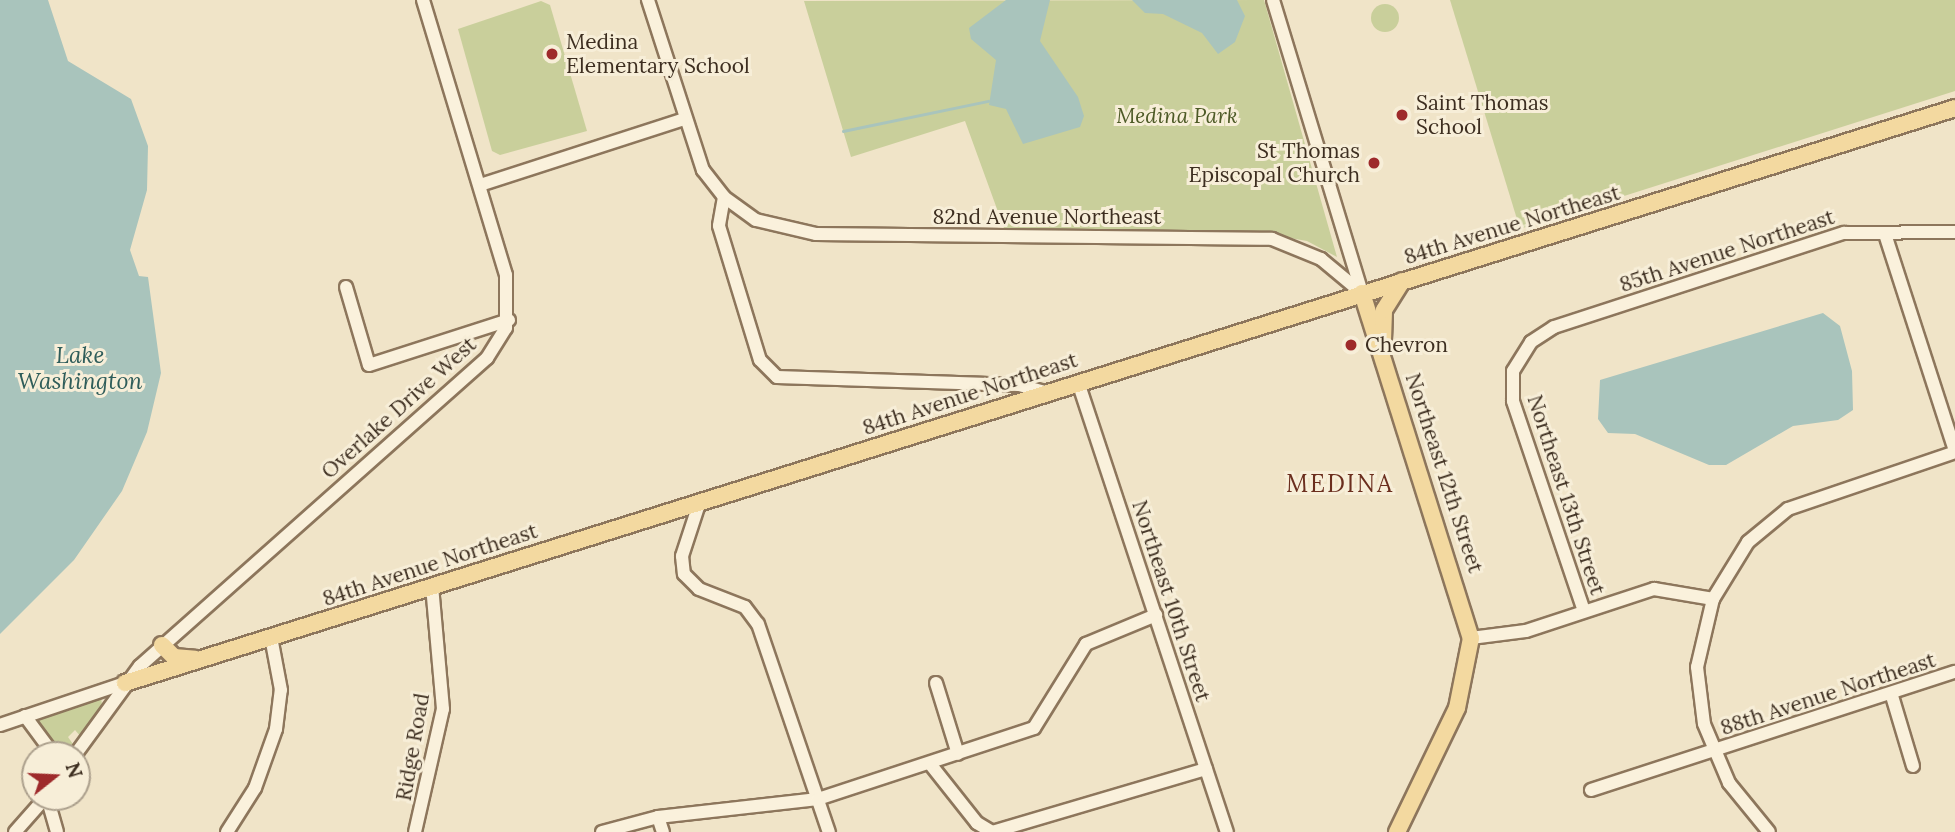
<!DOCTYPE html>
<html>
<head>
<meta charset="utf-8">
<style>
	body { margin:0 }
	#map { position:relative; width:1955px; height:832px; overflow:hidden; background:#f0e4c8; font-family:Lora,serif }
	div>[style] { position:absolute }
	.green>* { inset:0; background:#c9cf9b }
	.round { border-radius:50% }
	.water>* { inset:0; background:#a9c4bc }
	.stream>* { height:2.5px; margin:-1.25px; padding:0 1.25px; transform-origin:1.25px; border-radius:1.25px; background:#a9c4bc }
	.roads { filter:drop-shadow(2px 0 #8d765c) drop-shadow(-2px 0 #8d765c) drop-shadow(0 2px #8d765c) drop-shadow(0 -2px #8d765c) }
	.minor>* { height:12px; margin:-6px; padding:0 6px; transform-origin:6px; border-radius:6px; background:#faf1dc }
	.major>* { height:16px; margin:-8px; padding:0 8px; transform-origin:8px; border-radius:8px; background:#f3d9a0 }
	.dots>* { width:19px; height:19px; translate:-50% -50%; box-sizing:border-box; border:4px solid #f7eed8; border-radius:50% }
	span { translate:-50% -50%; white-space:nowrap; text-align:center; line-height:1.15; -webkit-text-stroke:6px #f7eed8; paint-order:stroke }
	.poi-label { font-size:21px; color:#3d2e20 }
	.left { translate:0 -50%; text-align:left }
	.right { translate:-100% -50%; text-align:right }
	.park-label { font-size:21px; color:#4d5a26; font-style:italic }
	.street-label { font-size:21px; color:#3d2e20 }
	.water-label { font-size:23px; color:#2f5d5a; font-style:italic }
	.quarter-label { font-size:24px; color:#6b2e1e; letter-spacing:2px }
	.north { position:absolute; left:21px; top:741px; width:70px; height:70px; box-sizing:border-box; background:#f7eed8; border:2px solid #ada18e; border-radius:50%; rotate:72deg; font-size:19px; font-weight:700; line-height:28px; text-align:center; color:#3d2e20 }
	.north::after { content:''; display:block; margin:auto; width:24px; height:32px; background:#9e2a2b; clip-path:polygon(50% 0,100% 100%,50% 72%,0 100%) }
</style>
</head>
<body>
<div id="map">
	<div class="green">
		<i style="clip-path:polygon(1264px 0,1337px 257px,1307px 241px,1262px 233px,1005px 231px,965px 121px,851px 157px,804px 1px)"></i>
		<i style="clip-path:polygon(1450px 0,1955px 0,1955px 91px,1520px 229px)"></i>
		<i style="clip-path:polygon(541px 1px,550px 5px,587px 131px,500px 155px,492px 151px,458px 29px)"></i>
		<i class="round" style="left:1371px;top:4px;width:28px;height:28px"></i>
		<i style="clip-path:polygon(101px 697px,102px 705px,81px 737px,75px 730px,68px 737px,75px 747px,69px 755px,58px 755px,36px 716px)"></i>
	</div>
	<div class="water">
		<i style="clip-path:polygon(0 0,48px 0,68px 61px,131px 99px,148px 146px,147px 190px,130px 250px,139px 276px,148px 277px,161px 373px,147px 432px,122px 491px,74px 560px,0 634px)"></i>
		<i style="clip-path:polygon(1006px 0,1050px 0,1040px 41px,1078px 97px,1084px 116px,1080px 127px,1023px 144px,1006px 109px,989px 105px,996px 60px,971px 39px,969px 28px)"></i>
		<i style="clip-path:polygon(1132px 0,1237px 0,1245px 16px,1235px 42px,1218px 54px,1202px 33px,1163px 14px,1145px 13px)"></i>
		<i style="clip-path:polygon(1823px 313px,1840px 326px,1852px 371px,1853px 410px,1838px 420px,1793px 426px,1726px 465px,1709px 465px,1635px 434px,1608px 433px,1598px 419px,1600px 380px)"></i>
	</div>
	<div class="stream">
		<i style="left:843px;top:131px;width:148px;rotate:-11.7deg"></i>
	</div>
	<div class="roads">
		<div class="minor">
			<i style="left:648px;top:0;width:179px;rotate:72.1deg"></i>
			<i style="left:703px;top:170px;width:34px;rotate:52deg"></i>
			<i style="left:724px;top:197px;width:39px;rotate:36deg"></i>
			<i style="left:756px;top:220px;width:62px;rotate:13.1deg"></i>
			<i style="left:816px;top:234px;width:456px;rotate:0.6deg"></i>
			<i style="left:1272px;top:239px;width:53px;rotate:22.2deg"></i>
			<i style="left:1321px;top:259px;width:53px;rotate:39.7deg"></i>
			<i style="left:1273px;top:0;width:306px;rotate:73.1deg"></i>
			<i style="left:480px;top:185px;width:214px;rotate:-17.9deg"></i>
			<i style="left:724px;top:197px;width:29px;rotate:100deg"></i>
			<i style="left:719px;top:226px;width:140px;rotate:73deg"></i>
			<i style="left:760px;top:360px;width:24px;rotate:45deg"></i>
			<i style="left:777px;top:377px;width:242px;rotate:1.9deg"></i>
			<i style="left:1019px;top:385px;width:27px;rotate:15deg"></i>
			<i style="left:1885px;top:234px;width:228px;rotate:72.1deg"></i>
			<i style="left:346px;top:287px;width:81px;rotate:73.6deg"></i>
			<i style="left:369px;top:365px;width:147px;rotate:-17.8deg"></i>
			<i style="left:1078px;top:382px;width:474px;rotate:71.7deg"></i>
			<i style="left:700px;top:501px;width:58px;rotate:108.1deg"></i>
			<i style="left:682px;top:556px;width:18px;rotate:84deg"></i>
			<i style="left:684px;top:574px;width:21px;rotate:45deg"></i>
			<i style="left:699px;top:589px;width:49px;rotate:21.4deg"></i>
			<i style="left:745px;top:607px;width:21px;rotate:53deg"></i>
			<i style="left:758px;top:624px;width:220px;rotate:71.2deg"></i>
			<i style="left:1713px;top:599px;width:70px;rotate:103.2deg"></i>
			<i style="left:1697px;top:667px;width:57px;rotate:83deg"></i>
			<i style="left:1704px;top:724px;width:64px;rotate:67deg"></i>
			<i style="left:1729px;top:783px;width:63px;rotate:50.8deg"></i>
			<i style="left:1584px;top:611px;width:222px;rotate:-108.7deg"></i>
			<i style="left:1513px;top:401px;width:30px;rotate:-90deg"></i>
			<i style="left:1513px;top:371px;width:34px;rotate:-58deg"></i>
			<i style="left:1531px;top:342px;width:27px;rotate:-33deg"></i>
			<i style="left:1554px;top:327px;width:305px;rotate:-18deg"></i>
			<i style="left:1844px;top:233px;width:111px;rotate:-0.5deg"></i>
			<i style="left:1471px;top:638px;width:55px;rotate:-7.3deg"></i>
			<i style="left:1526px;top:631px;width:135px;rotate:-18.2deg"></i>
			<i style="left:1654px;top:589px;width:60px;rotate:9.6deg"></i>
			<i style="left:1713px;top:599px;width:67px;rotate:-58.4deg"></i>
			<i style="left:1748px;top:542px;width:52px;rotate:-39.5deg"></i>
			<i style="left:1788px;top:509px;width:176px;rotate:-18.8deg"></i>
			<i style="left:936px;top:683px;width:74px;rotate:72.8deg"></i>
			<i style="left:1892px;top:696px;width:73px;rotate:73.3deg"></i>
			<i style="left:25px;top:716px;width:49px;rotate:53.4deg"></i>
			<i style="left:0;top:725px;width:132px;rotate:-18.6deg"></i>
			<i style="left:75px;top:755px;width:110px;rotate:-53.9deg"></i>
			<i style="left:140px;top:666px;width:464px;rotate:-41.6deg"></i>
			<i style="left:487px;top:358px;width:36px;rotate:-58deg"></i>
			<i style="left:506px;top:328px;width:53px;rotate:-90deg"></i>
			<i style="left:506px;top:275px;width:287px;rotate:-106.8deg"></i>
			<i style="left:931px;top:765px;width:74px;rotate:51.6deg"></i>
			<i style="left:977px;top:823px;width:17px;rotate:31deg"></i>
			<i style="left:1591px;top:790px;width:383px;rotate:-18deg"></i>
			<i style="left:47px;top:797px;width:36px;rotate:74deg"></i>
			<i style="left:658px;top:817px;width:16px;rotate:72deg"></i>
			<i style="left:15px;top:832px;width:47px;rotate:-48.5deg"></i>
			<i style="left:227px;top:832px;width:52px;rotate:-57.5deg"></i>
			<i style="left:255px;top:788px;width:63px;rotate:-70.4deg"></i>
			<i style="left:276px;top:729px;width:39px;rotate:-83deg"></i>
			<i style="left:281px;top:690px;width:54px;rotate:-100.7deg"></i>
			<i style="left:415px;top:832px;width:126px;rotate:-77.2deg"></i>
			<i style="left:443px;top:709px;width:123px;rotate:-95.1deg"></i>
			<i style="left:602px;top:832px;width:58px;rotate:-15deg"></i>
			<i style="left:658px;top:817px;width:161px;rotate:-6.4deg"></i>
			<i style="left:818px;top:799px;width:227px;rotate:-18.2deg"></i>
			<i style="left:1034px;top:728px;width:99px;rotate:-58.2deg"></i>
			<i style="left:1086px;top:644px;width:76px;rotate:-22.5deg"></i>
			<i style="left:992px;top:832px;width:223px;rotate:-16.4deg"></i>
		</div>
		<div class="major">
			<i style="left:1362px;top:293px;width:362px;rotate:72.5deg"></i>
			<i style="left:1471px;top:638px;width:71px;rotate:101.3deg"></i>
			<i style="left:1457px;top:708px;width:138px;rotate:115.8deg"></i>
			<i style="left:1383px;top:340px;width:30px;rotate:-88deg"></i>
			<i style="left:1384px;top:310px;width:34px;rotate:-58deg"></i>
			<i style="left:162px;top:645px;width:17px;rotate:45deg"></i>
			<i style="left:174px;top:657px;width:21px;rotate:5deg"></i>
			<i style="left:125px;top:683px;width:1918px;rotate:-17.44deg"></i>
		</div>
	</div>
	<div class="dots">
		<i style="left:552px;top:54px;background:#9e2a2b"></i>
		<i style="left:1402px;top:115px;background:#9e2a2b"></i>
		<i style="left:1374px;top:163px;background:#9e2a2b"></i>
		<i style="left:1351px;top:345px;background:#9e2a2b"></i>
	</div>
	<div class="poi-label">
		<span class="left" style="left:566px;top:54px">Medina<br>Elementary School</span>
		<span class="left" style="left:1416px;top:115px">Saint Thomas<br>School</span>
		<span class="right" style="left:1360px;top:163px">St Thomas<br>Episcopal Church</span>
		<span class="left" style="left:1365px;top:345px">Chevron</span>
	</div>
	<div class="park-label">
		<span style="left:1177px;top:116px">Medina Park</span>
	</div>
	<div class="street-label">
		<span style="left:1047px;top:217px">82nd Avenue Northeast</span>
		<span style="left:1512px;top:225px;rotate:-17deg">84th Avenue Northeast</span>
		<span style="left:1727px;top:251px;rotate:-18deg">85th Avenue Northeast</span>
		<span style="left:970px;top:394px;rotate:-18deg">84th Avenue Northeast</span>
		<span style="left:399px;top:408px;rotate:-42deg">Overlake Drive West</span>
		<span style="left:1444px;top:473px;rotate:72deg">Northeast 12th Street</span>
		<span style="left:1566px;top:495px;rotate:72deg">Northeast 13th Street</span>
		<span style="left:430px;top:565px;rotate:-18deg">84th Avenue Northeast</span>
		<span style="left:1171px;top:601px;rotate:72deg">Northeast 10th Street</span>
		<span style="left:1828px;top:694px;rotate:-18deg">88th Avenue Northeast</span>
		<span style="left:413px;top:747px;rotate:-80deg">Ridge Road</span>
	</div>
	<div class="water-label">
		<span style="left:80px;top:368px">Lake<br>Washington</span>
	</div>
	<div class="quarter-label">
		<span style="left:1340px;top:484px">MEDINA</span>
	</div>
	<div class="north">N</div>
</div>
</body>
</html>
